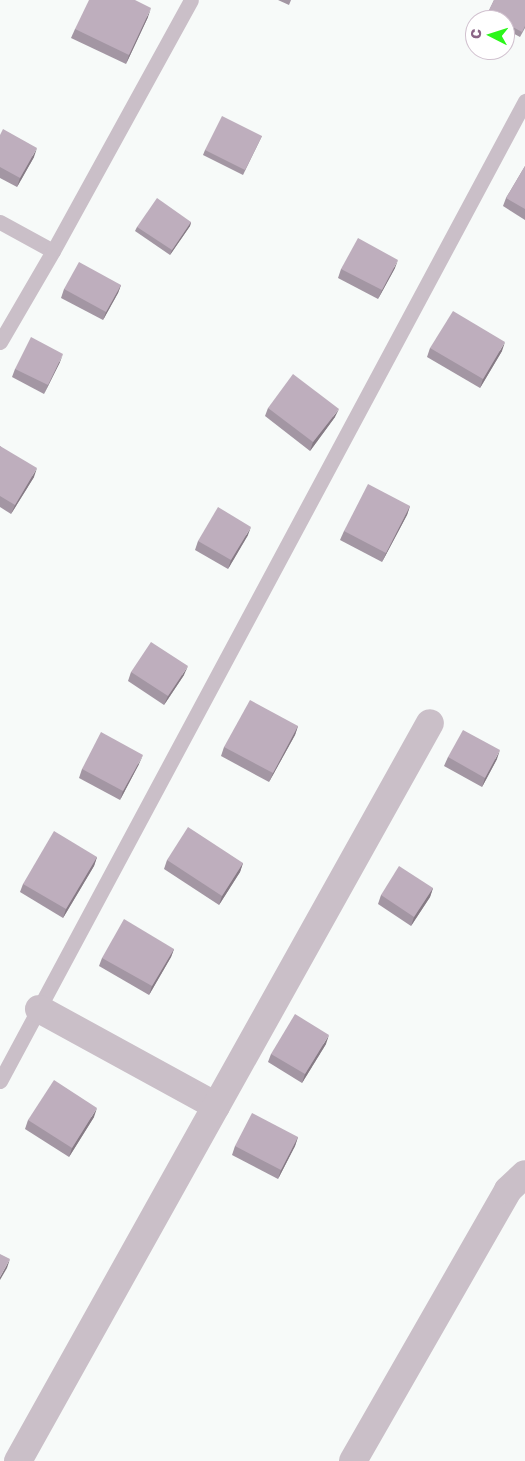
<!DOCTYPE html>
<html>
<head>
<meta charset="utf-8">
<style>
	body { margin:0 }
	#map { position:relative; width:525px; height:1461px; overflow:hidden; background:#f7faf9; font-family:"Golos Text",sans-serif }
	div>[style] { position:absolute }
	.service>* { height:15px; margin:-7.5px; padding:0 7.5px; transform-origin:7.5px; border-radius:7.5px; background:#cabfc8 }
	.minor>* { height:28px; margin:-14px; padding:0 14px; transform-origin:14px; border-radius:14px; background:#cabfc8 }
	.wall>* { inset:0; background:#a396a3 }
	.shaded-wall>* { inset:0; background:#857a84 }
	.building>* { inset:0; background:#beaebd }
	span { translate:-50% -50%; white-space:nowrap; text-align:center; line-height:1.15; -webkit-text-stroke:5px #fff; paint-order:stroke }
	.north { position:absolute; left:465px; top:10px; width:50px; height:50px; box-sizing:border-box; background:#fff; border:1px solid #d1c1cf; border-radius:50%; rotate:275deg; font-size:14px; font-weight:700; line-height:20px; text-align:center; color:#8b6586 }
	.north::after { content:''; display:block; margin:auto; width:18px; height:22px; background:#2cf61b; clip-path:polygon(50% 0,100% 100%,50% 72%,0 100%) }
</style>
</head>
<body>
<div id="map">
	<div class="service">
		<i style="left:0;top:222px;width:60px;rotate:28.7deg"></i>
		<i style="left:0;top:342px;width:105px;rotate:-59.8deg"></i>
		<i style="left:53px;top:251px;width:286px;rotate:-61.2deg"></i>
		<i style="left:0;top:1081px;width:1112px;rotate:-61.82deg"></i>
	</div>
	<div class="minor">
		<i style="left:39px;top:1009px;width:202px;rotate:28.7deg"></i>
		<i style="left:18px;top:1461px;width:845px;rotate:-60.83deg"></i>
		<i style="left:353px;top:1461px;width:312px;rotate:-60.2deg"></i>
		<i style="left:508px;top:1190px;width:23px;rotate:-43deg"></i>
	</div>
	<div class="wall">
		<i style="clip-path:polygon(278px 0,291px 0,289px 5px)"></i>
		<i style="clip-path:polygon(494px 0,525px 0,525px 28px,520px 37px,505px 29px,505px 20px,488px 20px,485px 19px)"></i>
		<i style="clip-path:polygon(148px 17px,126px 64px,71px 38px,75px 29px)"></i>
		<i style="clip-path:polygon(0 135px,34px 157px,17px 187px,0 178px)"></i>
		<i style="clip-path:polygon(262px 136px,243px 175px,203px 155px,205px 150px)"></i>
		<i style="clip-path:polygon(525px 166px,525px 220px,503px 206px,506px 198px)"></i>
		<i style="clip-path:polygon(191px 222px,190px 226px,170px 255px,135px 231px,137px 227px)"></i>
		<i style="clip-path:polygon(395px 268px,378px 299px,338px 278px,341px 269px)"></i>
		<i style="clip-path:polygon(121px 285px,118px 293px,103px 320px,61px 298px,64px 289px)"></i>
		<i style="clip-path:polygon(430px 348px,502px 351px,480px 388px,427px 357px)"></i>
		<i style="clip-path:polygon(60px 362px,44px 394px,12px 377px,15px 369px)"></i>
		<i style="clip-path:polygon(268px 408px,335px 417px,310px 451px,265px 416px)"></i>
		<i style="clip-path:polygon(0 446px,34px 477px,11px 514px,0 507px)"></i>
		<i style="clip-path:polygon(410px 506px,407px 515px,382px 562px,340px 540px,344px 531px)"></i>
		<i style="clip-path:polygon(248px 535px,228px 569px,195px 550px,198px 541px)"></i>
		<i style="clip-path:polygon(131px 672px,184px 675px,164px 705px,128px 681px)"></i>
		<i style="clip-path:polygon(298px 726px,295px 735px,269px 782px,221px 756px,224px 747px)"></i>
		<i style="clip-path:polygon(448px 757px,497px 759px,482px 787px,444px 766px)"></i>
		<i style="clip-path:polygon(139px 764px,120px 800px,79px 778px,82px 769px)"></i>
		<i style="clip-path:polygon(97px 857px,94px 866px,63px 918px,20px 892px,23px 884px)"></i>
		<i style="clip-path:polygon(167px 860px,243px 863px,240px 872px,219px 905px,164px 869px)"></i>
		<i style="clip-path:polygon(433px 888px,430px 897px,411px 926px,378px 904px,381px 895px)"></i>
		<i style="clip-path:polygon(174px 949px,171px 957px,149px 995px,99px 966px,102px 958px)"></i>
		<i style="clip-path:polygon(326px 1044px,302px 1083px,268px 1062px,271px 1054px)"></i>
		<i style="clip-path:polygon(94px 1117px,69px 1157px,25px 1129px,28px 1120px)"></i>
		<i style="clip-path:polygon(298px 1137px,295px 1146px,278px 1179px,232px 1155px,235px 1146px)"></i>
	</div>
	<div class="shaded-wall">
		<i style="clip-path:polygon(151px 8px,148px 17px,126px 64px,129px 55px)"></i>
		<i style="clip-path:polygon(37px 148px,34px 157px,17px 187px,20px 178px)"></i>
		<i style="clip-path:polygon(191px 222px,190px 226px,170px 255px,172px 250px)"></i>
		<i style="clip-path:polygon(398px 260px,395px 268px,378px 299px,382px 290px)"></i>
		<i style="clip-path:polygon(121px 285px,118px 293px,103px 320px,106px 312px)"></i>
		<i style="clip-path:polygon(505px 342px,502px 351px,480px 388px,483px 379px)"></i>
		<i style="clip-path:polygon(63px 354px,60px 362px,44px 394px,48px 385px)"></i>
		<i style="clip-path:polygon(339px 409px,335px 417px,310px 451px,313px 442px)"></i>
		<i style="clip-path:polygon(37px 468px,34px 477px,11px 514px,15px 505px)"></i>
		<i style="clip-path:polygon(410px 506px,407px 515px,382px 562px,386px 553px)"></i>
		<i style="clip-path:polygon(251px 527px,248px 535px,228px 569px,231px 560px)"></i>
		<i style="clip-path:polygon(188px 666px,184px 675px,164px 705px,168px 696px)"></i>
		<i style="clip-path:polygon(298px 726px,295px 735px,269px 782px,273px 773px)"></i>
		<i style="clip-path:polygon(500px 750px,497px 759px,482px 787px,485px 778px)"></i>
		<i style="clip-path:polygon(143px 755px,139px 764px,120px 800px,123px 791px)"></i>
		<i style="clip-path:polygon(97px 857px,94px 866px,63px 918px,66px 909px)"></i>
		<i style="clip-path:polygon(243px 863px,240px 872px,219px 905px,222px 896px)"></i>
		<i style="clip-path:polygon(433px 888px,430px 897px,411px 926px,414px 917px)"></i>
		<i style="clip-path:polygon(174px 949px,171px 957px,149px 995px,152px 986px)"></i>
		<i style="clip-path:polygon(329px 1035px,326px 1044px,302px 1083px,305px 1074px)"></i>
		<i style="clip-path:polygon(97px 1108px,94px 1117px,69px 1157px,72px 1148px)"></i>
		<i style="clip-path:polygon(298px 1137px,295px 1146px,278px 1179px,281px 1170px)"></i>
		<i style="clip-path:polygon(10px 1259px,7px 1268px,0 1280px,0 1277px)"></i>
	</div>
	<div class="building">
		<i style="clip-path:polygon(89px 0,135px 0,151px 8px,129px 55px,75px 29px)"></i>
		<i style="clip-path:polygon(494px 0,525px 0,525px 26px,522px 32px,505px 23px,505px 20px,498px 20px,487px 14px)"></i>
		<i style="clip-path:polygon(222px 116px,262px 136px,245px 170px,205px 150px)"></i>
		<i style="clip-path:polygon(3px 129px,37px 148px,20px 178px,0 167px,0 135px)"></i>
		<i style="clip-path:polygon(525px 166px,525px 209px,506px 198px)"></i>
		<i style="clip-path:polygon(157px 198px,191px 222px,172px 250px,137px 227px)"></i>
		<i style="clip-path:polygon(358px 238px,398px 260px,382px 290px,341px 269px)"></i>
		<i style="clip-path:polygon(79px 262px,121px 285px,106px 312px,64px 289px)"></i>
		<i style="clip-path:polygon(453px 311px,505px 342px,483px 379px,430px 348px)"></i>
		<i style="clip-path:polygon(31px 337px,63px 354px,48px 385px,15px 369px)"></i>
		<i style="clip-path:polygon(293px 374px,339px 409px,313px 442px,268px 408px)"></i>
		<i style="clip-path:polygon(0 446px,37px 468px,15px 505px,0 496px)"></i>
		<i style="clip-path:polygon(368px 484px,410px 506px,386px 553px,344px 531px)"></i>
		<i style="clip-path:polygon(218px 507px,251px 527px,231px 560px,198px 541px)"></i>
		<i style="clip-path:polygon(151px 642px,188px 666px,168px 696px,131px 672px)"></i>
		<i style="clip-path:polygon(250px 700px,298px 726px,273px 773px,224px 747px)"></i>
		<i style="clip-path:polygon(463px 730px,500px 750px,485px 778px,448px 757px)"></i>
		<i style="clip-path:polygon(101px 732px,143px 755px,123px 791px,82px 769px)"></i>
		<i style="clip-path:polygon(188px 827px,243px 863px,222px 896px,167px 860px)"></i>
		<i style="clip-path:polygon(54px 831px,97px 857px,66px 909px,23px 884px)"></i>
		<i style="clip-path:polygon(399px 866px,433px 888px,414px 917px,381px 895px)"></i>
		<i style="clip-path:polygon(124px 919px,174px 949px,152px 986px,102px 958px)"></i>
		<i style="clip-path:polygon(295px 1014px,329px 1035px,305px 1074px,271px 1054px)"></i>
		<i style="clip-path:polygon(54px 1080px,97px 1108px,72px 1148px,28px 1120px)"></i>
		<i style="clip-path:polygon(252px 1113px,298px 1137px,281px 1170px,235px 1146px)"></i>
		<i style="clip-path:polygon(0 1254px,10px 1259px,0 1277px)"></i>
	</div>
	<div class="north">С</div>
</div>
</body>
</html>
